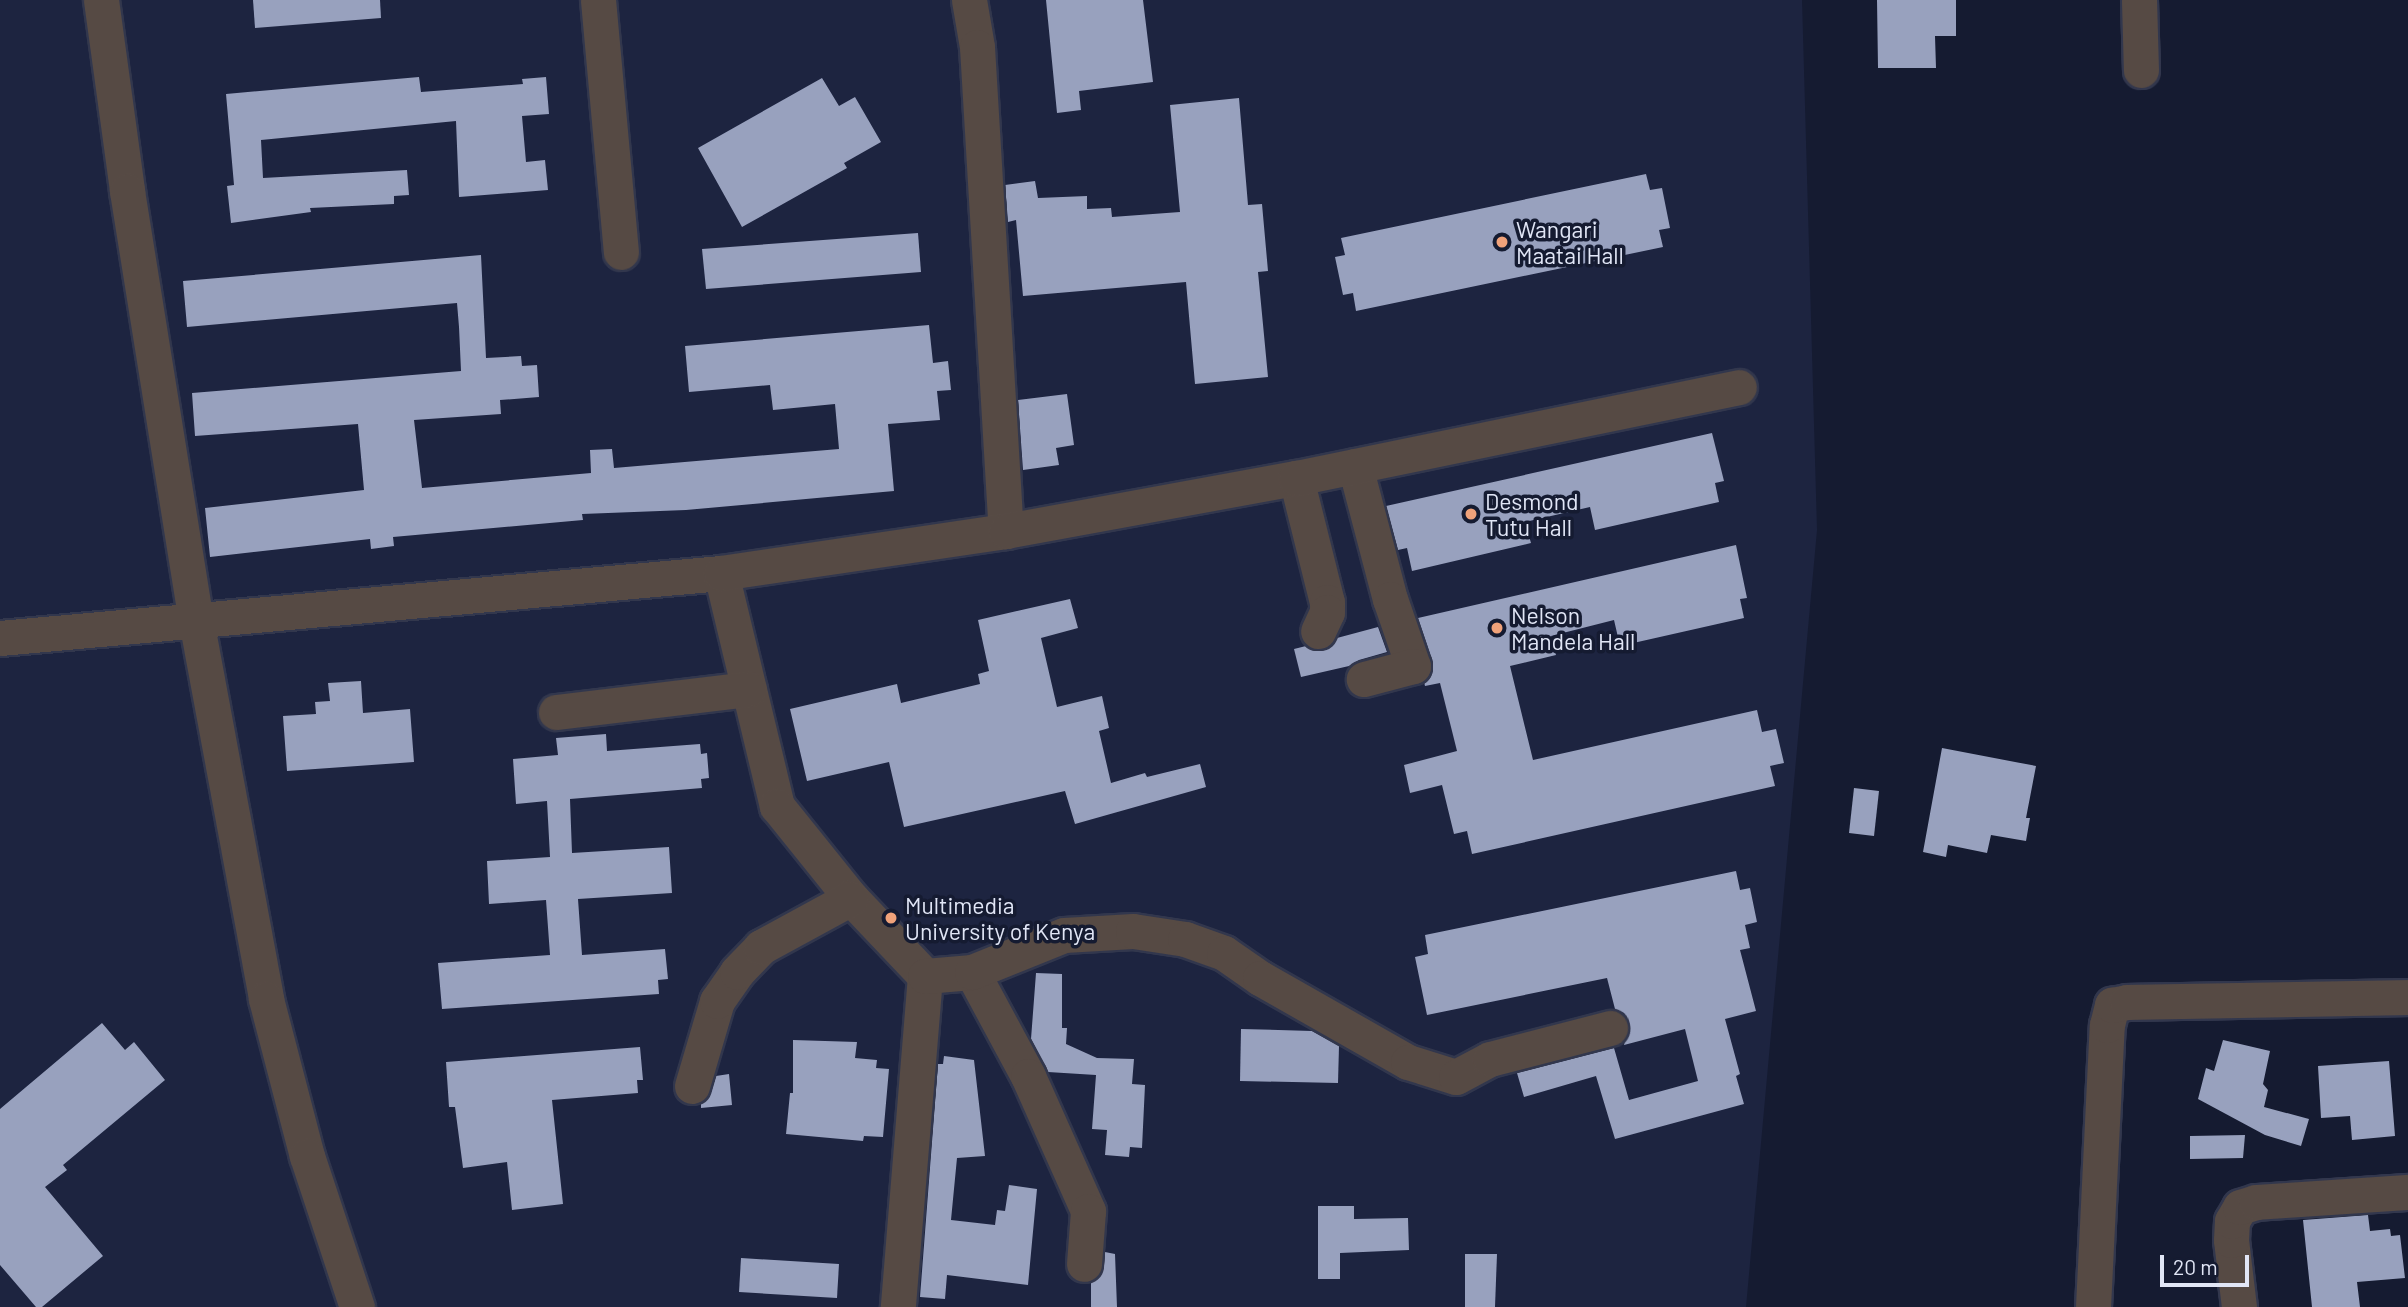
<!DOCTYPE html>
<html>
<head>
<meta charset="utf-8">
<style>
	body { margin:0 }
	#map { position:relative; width:2408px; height:1307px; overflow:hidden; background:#151b31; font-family:Barlow,sans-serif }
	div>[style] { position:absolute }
	.built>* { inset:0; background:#1d2440 }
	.building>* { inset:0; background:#98a1be }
	.roads { filter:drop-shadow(2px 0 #32374d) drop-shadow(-2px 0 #32374d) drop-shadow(0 2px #32374d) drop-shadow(0 -2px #32374d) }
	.minor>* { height:35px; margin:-17.5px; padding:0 17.5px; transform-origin:17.5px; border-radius:17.5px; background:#564a44 }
	.dots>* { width:19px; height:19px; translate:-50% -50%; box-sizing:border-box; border:4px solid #151b31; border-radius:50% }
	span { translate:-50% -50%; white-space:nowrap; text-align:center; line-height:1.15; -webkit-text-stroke:7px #151b31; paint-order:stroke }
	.poi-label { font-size:23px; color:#e1e6f6 }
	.left { translate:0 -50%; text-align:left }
	.scale { position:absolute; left:2160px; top:1255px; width:89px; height:32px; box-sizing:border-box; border:4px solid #e1e6f6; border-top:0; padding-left:9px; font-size:21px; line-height:24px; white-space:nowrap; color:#e1e6f6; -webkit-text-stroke:5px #151b31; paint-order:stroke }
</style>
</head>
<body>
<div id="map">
	<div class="built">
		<i style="clip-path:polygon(0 0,1802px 0,1817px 530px,1746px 1307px,0 1307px)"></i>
	</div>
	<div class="building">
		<i style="clip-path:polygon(253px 0,380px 0,381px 18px,255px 28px)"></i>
		<i style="clip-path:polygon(1046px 0,1143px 0,1153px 82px,1079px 91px,1081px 110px,1057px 113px)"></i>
		<i style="clip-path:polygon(1877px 0,1956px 0,1956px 36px,1935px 36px,1936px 68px,1878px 68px)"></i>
		<i style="clip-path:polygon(419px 77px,421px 92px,523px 84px,522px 79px,546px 77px,549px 114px,522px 116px,526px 162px,545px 160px,548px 190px,459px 197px,456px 121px,261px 140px,263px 178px,407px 170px,409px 195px,394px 196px,394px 204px,310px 208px,311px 212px,231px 223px,227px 186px,234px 185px,226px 94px)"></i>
		<i style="clip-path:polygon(822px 78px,839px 106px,855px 97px,881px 142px,844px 163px,847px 168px,742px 227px,698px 148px)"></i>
		<i style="clip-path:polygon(1239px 98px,1248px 205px,1262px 204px,1268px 271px,1258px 272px,1268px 377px,1195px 384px,1186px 282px,1023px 296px,1016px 220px,1008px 222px,1005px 185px,1035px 181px,1038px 198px,1087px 196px,1087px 209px,1111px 208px,1112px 217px,1180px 212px,1170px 105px)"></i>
		<i style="clip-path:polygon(1646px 174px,1650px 190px,1662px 188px,1670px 228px,1659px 230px,1663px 247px,1356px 311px,1353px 293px,1343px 295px,1335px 257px,1345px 255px,1341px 238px)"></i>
		<i style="clip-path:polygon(918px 233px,921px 272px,706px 289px,702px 249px)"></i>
		<i style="clip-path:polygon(481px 255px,486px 358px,521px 356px,522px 366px,537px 365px,539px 397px,500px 400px,501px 414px,414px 420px,422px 488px,591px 473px,590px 450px,612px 449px,614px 468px,839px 449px,835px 404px,773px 410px,770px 385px,689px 392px,685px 346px,929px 325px,933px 363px,948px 361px,951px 390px,937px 391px,940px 420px,888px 424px,894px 491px,686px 510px,582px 514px,583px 520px,393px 537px,394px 546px,371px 549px,370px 539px,210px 557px,205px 508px,364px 490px,358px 424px,195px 436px,192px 393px,461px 371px,459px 327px,457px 303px,187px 327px,183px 281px)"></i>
		<i style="clip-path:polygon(1067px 394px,1074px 445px,1056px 448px,1059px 465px,1023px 470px,1018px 400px)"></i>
		<i style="clip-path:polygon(1712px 433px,1724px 481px,1715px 483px,1719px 502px,1595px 530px,1590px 507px,1525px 522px,1531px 543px,1412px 571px,1407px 548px,1398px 550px,1386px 506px)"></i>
		<i style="clip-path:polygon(1736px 545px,1747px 598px,1740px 599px,1744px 618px,1620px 646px,1614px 620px,1551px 636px,1556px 655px,1510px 666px,1533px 760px,1757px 710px,1762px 732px,1776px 729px,1784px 763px,1770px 766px,1775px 786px,1472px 854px,1467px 831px,1454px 834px,1442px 785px,1410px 793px,1404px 765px,1457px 751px,1440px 683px,1425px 686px,1424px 682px,1432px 671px,1432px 660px,1418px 618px)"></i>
		<i style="clip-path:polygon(1070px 599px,1078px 628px,1041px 638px,1057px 707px,1102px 696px,1109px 728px,1099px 731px,1111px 783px,1145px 773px,1147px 777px,1200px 764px,1206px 787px,1075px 824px,1065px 791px,904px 827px,889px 762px,807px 781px,790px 709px,897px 684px,901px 703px,980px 684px,978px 674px,989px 671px,978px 620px)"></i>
		<i style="clip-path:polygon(1378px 627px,1387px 652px,1359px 660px,1349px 666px,1301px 677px,1294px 649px,1306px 646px,1320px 651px,1330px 647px,1337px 638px)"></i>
		<i style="clip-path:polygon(361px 681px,363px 713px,410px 709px,414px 762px,287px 771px,283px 716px,316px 714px,315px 702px,330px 701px,328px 683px)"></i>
		<i style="clip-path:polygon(606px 734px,607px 751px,700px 744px,701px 754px,707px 753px,709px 778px,701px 779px,702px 788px,570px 799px,572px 853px,669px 847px,672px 893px,578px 899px,582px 955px,665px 949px,668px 979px,658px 980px,659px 994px,442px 1009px,438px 963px,550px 955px,546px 900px,489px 904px,487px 861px,550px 857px,547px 801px,516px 804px,513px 759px,558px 755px,556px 738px)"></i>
		<i style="clip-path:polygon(1942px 748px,2036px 766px,2026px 818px,2030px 818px,2026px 841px,1991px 835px,1987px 853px,1948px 845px,1946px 857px,1923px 852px)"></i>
		<i style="clip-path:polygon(1854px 788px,1879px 791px,1874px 836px,1849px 833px)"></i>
		<i style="clip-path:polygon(1736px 871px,1740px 890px,1750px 888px,1757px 922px,1745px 925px,1750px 948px,1740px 950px,1756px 1011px,1725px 1019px,1740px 1074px,1736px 1076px,1744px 1104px,1615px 1139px,1596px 1076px,1524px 1097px,1517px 1073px,1614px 1048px,1629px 1100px,1698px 1081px,1685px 1029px,1624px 1045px,1629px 1022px,1624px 1013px,1615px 1009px,1607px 978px,1427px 1015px,1415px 957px,1428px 954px,1425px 935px)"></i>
		<i style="clip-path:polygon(1036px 973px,1062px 974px,1062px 1028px,1067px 1028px,1066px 1044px,1097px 1058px,1134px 1059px,1132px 1084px,1145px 1085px,1142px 1148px,1130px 1147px,1129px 1157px,1105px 1155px,1107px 1130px,1092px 1129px,1096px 1075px,1048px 1072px,1031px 1039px)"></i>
		<i style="clip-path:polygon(102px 1023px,125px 1050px,134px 1042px,165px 1080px,63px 1165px,67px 1170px,45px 1187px,103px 1256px,42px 1307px,36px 1307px,0 1265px,0 1109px)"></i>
		<i style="clip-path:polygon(1241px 1029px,1312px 1031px,1339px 1046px,1338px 1083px,1240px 1081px)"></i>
		<i style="clip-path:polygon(793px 1040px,857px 1042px,855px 1058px,877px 1060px,876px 1068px,889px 1069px,883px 1137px,864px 1136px,863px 1141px,786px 1134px,790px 1093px,793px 1093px)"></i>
		<i style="clip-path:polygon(2223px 1040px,2270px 1051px,2263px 1084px,2268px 1090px,2264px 1107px,2309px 1119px,2301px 1146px,2265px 1135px,2198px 1099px,2206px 1068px,2214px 1071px)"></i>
		<i style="clip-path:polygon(640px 1047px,643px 1080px,637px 1080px,638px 1093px,552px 1100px,563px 1204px,512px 1210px,507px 1162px,463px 1168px,455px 1107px,449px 1107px,446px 1062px)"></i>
		<i style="clip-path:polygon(944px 1056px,974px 1060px,985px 1156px,957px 1158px,951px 1220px,995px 1225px,997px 1210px,1005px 1211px,1009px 1185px,1037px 1189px,1028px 1285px,947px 1275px,945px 1299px,920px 1297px,938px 1064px,943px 1064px)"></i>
		<i style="clip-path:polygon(2389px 1061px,2395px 1136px,2352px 1140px,2350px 1116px,2321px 1118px,2318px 1066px)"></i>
		<i style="clip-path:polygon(729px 1074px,732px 1105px,701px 1108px,701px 1104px,711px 1092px,716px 1076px)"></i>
		<i style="clip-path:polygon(2245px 1135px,2243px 1158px,2190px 1159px,2190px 1136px)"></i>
		<i style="clip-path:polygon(1318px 1206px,1354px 1206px,1354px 1219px,1408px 1218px,1409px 1250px,1340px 1253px,1340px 1279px,1318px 1279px)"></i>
		<i style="clip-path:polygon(2368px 1215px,2370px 1231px,2390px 1229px,2391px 1236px,2400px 1235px,2405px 1278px,2357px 1282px,2360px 1307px,2312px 1307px,2303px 1220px)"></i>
		<i style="clip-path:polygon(1105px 1252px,1115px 1254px,1117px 1307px,1091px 1307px,1091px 1282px,1101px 1275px)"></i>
		<i style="clip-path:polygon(1465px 1254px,1497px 1254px,1495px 1307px,1465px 1307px)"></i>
		<i style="clip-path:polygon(741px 1258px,839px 1264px,837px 1298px,739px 1292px)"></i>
	</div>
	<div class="roads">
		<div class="minor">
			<i style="left:101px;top:0;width:193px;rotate:82.2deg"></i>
			<i style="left:127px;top:191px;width:435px;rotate:80.9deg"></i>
			<i style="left:196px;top:620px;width:385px;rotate:79.5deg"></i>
			<i style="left:266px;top:999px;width:162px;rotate:75.4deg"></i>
			<i style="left:307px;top:1156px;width:159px;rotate:71.7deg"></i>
			<i style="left:598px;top:0;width:253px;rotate:84.8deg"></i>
			<i style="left:969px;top:0;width:48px;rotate:80.3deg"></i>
			<i style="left:977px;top:47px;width:485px;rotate:86.6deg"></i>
			<i style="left:2139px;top:0;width:70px;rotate:88.4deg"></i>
			<i style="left:1355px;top:466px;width:138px;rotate:75.3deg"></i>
			<i style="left:1390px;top:599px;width:71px;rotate:71.1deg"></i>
			<i style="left:1413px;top:666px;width:51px;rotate:165.1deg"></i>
			<i style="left:1296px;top:478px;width:128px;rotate:76deg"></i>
			<i style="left:1327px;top:602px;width:10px;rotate:90deg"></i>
			<i style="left:1327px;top:612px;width:21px;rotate:115deg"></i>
			<i style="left:721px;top:573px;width:240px;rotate:76.5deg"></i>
			<i style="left:777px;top:806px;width:118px;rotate:51.2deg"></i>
			<i style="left:851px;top:898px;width:108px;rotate:46.5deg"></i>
			<i style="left:925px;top:976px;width:332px;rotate:94.7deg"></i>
			<i style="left:0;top:638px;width:724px;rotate:-5.15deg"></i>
			<i style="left:721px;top:573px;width:288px;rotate:-8.4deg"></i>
			<i style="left:1006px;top:531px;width:295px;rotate:-10.4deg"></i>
			<i style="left:1296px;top:478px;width:452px;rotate:-11.6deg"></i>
			<i style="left:556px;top:712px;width:194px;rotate:-6.8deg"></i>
			<i style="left:972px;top:972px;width:118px;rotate:61.7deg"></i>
			<i style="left:1028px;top:1076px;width:148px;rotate:66deg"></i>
			<i style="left:1088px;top:1211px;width:53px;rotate:94.3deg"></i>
			<i style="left:925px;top:976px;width:47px;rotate:-4.9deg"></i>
			<i style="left:972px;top:972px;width:99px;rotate:-21.9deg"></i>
			<i style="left:1064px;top:935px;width:69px;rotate:-3.3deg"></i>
			<i style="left:1133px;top:931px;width:53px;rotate:8.7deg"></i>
			<i style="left:1185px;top:939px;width:41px;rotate:19.7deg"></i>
			<i style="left:1224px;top:953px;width:44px;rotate:34.8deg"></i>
			<i style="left:1260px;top:978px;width:170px;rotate:29.6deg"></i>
			<i style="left:1408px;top:1062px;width:50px;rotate:17.4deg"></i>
			<i style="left:1456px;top:1077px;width:38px;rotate:-28deg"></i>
			<i style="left:1490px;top:1059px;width:124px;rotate:-14.5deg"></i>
			<i style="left:692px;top:1086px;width:89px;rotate:-73.6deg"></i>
			<i style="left:717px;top:1001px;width:35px;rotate:-55deg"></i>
			<i style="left:737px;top:972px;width:35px;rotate:-46deg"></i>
			<i style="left:761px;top:947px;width:102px;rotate:-28.6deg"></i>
			<i style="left:2093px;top:1307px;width:282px;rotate:-87.2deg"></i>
			<i style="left:2107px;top:1025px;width:21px;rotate:-76deg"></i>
			<i style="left:2112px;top:1005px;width:15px;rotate:-11deg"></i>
			<i style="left:2127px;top:1002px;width:281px;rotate:-1deg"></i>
			<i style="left:2239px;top:1307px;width:67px;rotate:-96.8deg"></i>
			<i style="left:2231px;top:1240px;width:19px;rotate:-87deg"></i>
			<i style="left:2232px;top:1221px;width:16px;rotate:-60deg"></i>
			<i style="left:2240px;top:1207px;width:17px;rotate:-17deg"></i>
			<i style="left:2256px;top:1202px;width:152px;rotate:-3.8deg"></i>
		</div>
	</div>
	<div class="dots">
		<i style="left:1502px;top:242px;background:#f0a27a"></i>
		<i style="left:1471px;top:514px;background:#f0a27a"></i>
		<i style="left:1497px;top:628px;background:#f0a27a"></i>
		<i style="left:891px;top:918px;background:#f0a27a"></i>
	</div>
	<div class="poi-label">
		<span class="left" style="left:1516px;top:242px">Wangari<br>Maatai Hall</span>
		<span class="left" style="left:1485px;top:514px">Desmond<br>Tutu Hall</span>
		<span class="left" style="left:1511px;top:628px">Nelson<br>Mandela Hall</span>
		<span class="left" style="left:905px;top:918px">Multimedia<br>University of Kenya</span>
	</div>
	<div class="scale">20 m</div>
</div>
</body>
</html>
